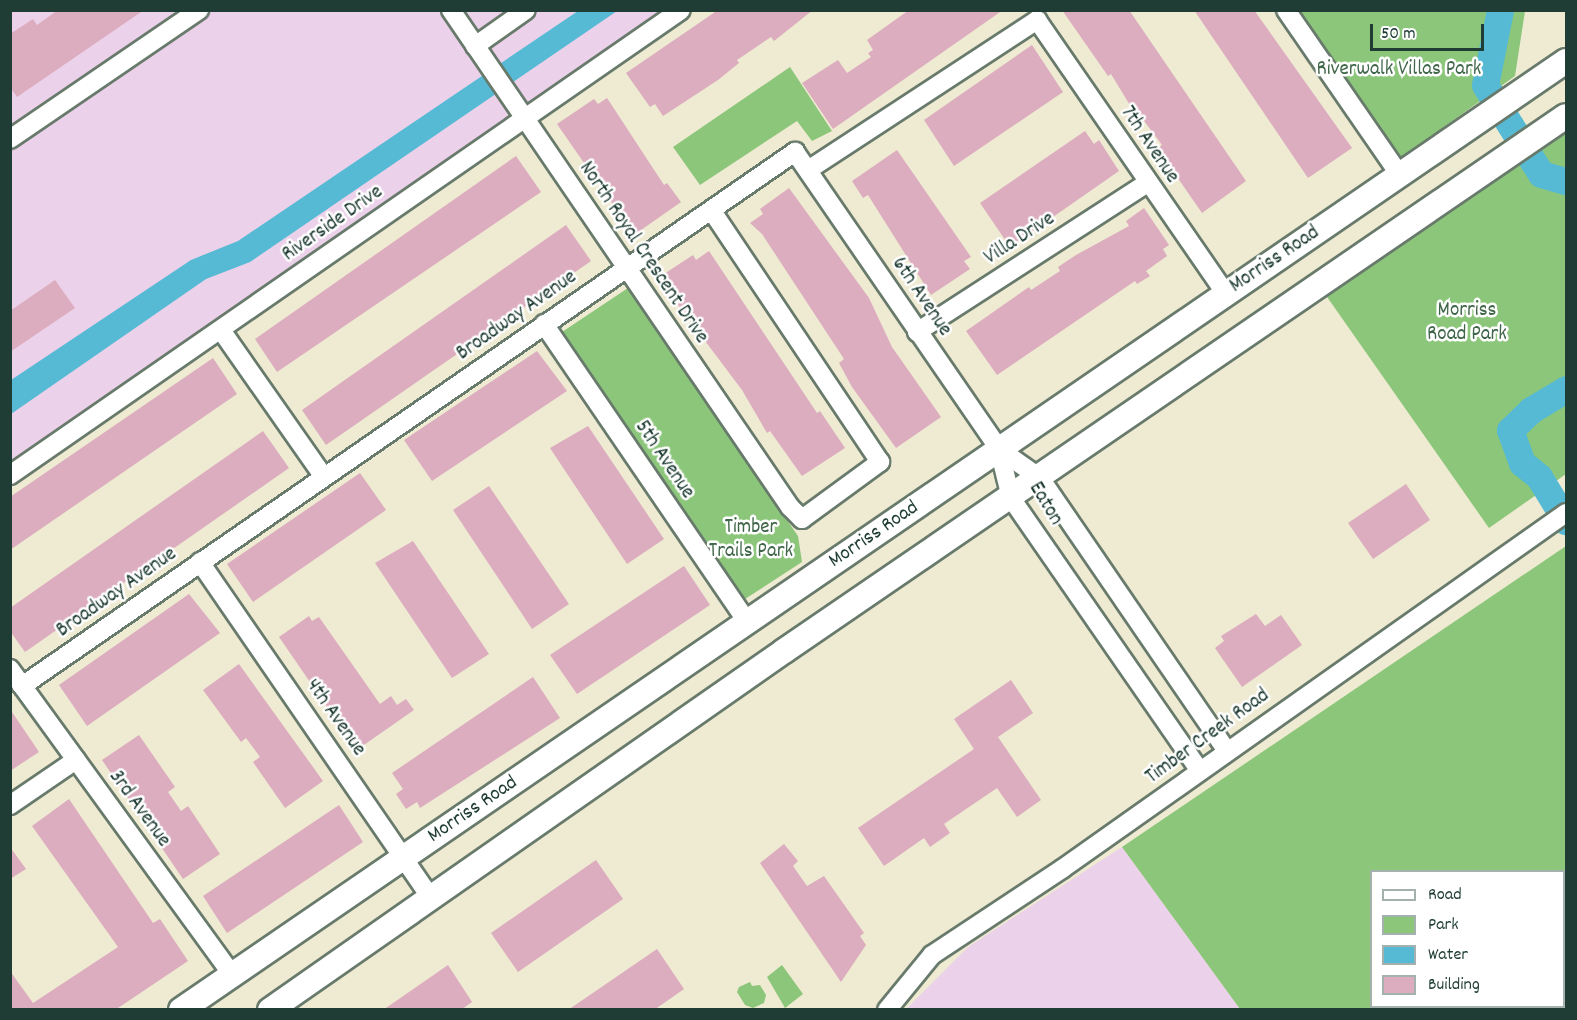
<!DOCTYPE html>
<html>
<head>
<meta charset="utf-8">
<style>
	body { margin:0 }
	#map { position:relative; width:1577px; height:1020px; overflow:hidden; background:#efead2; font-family:Dekko,sans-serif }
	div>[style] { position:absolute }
	.built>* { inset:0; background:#ecd1ea }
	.green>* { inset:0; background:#8cc67a }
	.water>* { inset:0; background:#56bad5 }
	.river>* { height:27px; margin:-13.5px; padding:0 13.5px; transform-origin:13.5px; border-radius:13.5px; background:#56bad5 }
	.building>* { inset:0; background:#dcacbf }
	.roads { filter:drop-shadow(2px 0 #687a6b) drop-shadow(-2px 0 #687a6b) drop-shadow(0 2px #687a6b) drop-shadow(0 -2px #687a6b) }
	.minor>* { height:18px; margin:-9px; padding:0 9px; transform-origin:9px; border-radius:9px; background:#fff }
	.major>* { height:24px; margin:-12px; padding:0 12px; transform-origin:12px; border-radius:12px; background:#fff }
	span { translate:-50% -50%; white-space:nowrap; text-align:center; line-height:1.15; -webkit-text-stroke:5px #fff; paint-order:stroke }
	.park-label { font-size:21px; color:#406649 }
	.street-label { font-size:21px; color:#1f3d34 }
	.frame { position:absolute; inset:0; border:12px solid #1f3d34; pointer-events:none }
	.legend { position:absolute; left:1370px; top:870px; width:195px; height:138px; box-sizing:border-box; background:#fff; border:2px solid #a5b1ae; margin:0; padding:8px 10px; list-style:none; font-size:18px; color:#1f3d34 }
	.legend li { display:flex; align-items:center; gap:12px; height:30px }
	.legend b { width:30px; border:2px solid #a5b1ae }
	.scale { position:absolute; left:1370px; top:24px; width:114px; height:27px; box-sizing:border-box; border:3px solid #1f3d34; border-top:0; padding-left:8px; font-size:18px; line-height:21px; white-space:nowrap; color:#1f3d34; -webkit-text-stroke:4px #fff; paint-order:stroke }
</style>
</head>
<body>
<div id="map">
	<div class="built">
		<i style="clip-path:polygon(11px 11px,692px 11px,11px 485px)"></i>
		<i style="clip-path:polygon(1122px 847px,1240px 1009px,905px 1010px,968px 947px)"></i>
	</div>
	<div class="green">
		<i style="clip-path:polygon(1294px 11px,1525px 11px,1515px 76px,1398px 160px)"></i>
		<i style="clip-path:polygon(790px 67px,832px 131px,812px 141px,797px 121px,700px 185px,673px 147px)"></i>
		<i style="clip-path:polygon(1566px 131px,1566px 474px,1489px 528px,1325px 294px)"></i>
		<i style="clip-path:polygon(628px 288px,798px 536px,802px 562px,742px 601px,562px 332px)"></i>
		<i style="clip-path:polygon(evenodd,1566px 546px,1566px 1009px,1240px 1009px,1122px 847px,1566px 546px,1372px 872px,1564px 872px,1564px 1006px,1372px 1006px,1372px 872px)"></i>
		<i style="clip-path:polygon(782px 965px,803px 994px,785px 1008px,767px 977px)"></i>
		<i style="clip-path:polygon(750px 982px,752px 986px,760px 985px,766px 995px,764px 1003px,753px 1008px,745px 1005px,737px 992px,739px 987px)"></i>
	</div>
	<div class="water">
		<i style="clip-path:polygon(578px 11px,617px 11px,250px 262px,206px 279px,11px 414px,11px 380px,191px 260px,238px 241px)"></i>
	</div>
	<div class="river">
		<i style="left:1500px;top:10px;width:76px;rotate:101.3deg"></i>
		<i style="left:1485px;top:85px;width:105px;rotate:57.8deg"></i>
		<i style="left:1541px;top:174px;width:26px;rotate:16deg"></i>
		<i style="left:1566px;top:389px;width:41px;rotate:149deg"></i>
		<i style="left:1531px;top:410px;width:29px;rotate:136deg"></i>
		<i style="left:1510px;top:430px;width:35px;rotate:70deg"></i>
		<i style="left:1522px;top:463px;width:22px;rotate:39deg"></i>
		<i style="left:1539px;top:477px;width:52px;rotate:58.5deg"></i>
		<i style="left:1564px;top:890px;width:2px;rotate:-27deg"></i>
		<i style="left:1532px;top:1010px;width:4px;rotate:-63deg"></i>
	</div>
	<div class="building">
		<i style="clip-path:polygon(58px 10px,144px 10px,17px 97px,10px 87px,10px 34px,33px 19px,37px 25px)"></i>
		<i style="clip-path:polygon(718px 10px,813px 10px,774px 41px,771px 37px,737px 60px,739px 63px,718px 80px,663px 116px,655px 104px,650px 107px,626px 73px)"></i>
		<i style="clip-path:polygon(909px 10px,1003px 10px,833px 129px,802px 83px,838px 60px,847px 73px,871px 57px,868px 53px,873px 50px,867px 40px)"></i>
		<i style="clip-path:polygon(1062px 10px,1129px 10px,1246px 181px,1202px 213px,1157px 148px,1162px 145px,1142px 118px,1139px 120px,1111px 74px,1108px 76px)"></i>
		<i style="clip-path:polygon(1194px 10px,1254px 10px,1352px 148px,1308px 178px)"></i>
		<i style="clip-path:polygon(1032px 45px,1063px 92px,954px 166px,924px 120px)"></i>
		<i style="clip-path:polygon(607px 98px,664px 185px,667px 183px,681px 202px,634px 235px,557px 124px,594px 99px,598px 104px)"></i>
		<i style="clip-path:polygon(1085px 131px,1094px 144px,1099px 140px,1119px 171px,1010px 247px,980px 203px)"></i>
		<i style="clip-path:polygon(897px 150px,971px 257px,964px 261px,970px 269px,931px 295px,868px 195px,863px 198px,852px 181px)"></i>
		<i style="clip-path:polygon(516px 156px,541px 192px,277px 372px,255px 339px)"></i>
		<i style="clip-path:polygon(789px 188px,869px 298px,892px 347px,941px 417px,896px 448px,852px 387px,839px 363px,844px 359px,762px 234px,750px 223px,763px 214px,760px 209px)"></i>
		<i style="clip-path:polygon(1144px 208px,1169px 245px,1163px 249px,1167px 256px,1146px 271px,1150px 276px,1137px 284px,1135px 281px,997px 375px,966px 331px,1029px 287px,1031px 290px,1060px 271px,1058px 267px,1076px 255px,1129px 226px,1126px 221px)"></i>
		<i style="clip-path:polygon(566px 225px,591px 261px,326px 445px,302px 410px)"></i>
		<i style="clip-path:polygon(709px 251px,817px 413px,820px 411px,845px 448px,802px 476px,770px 431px,767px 433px,742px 390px,675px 301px,679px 297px,664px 274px,693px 255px,696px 260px)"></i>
		<i style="clip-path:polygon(55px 280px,75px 308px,10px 352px,10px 311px)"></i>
		<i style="clip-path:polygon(537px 351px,567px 391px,432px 481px,404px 440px)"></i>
		<i style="clip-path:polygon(213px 358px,237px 394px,10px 550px,10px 497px)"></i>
		<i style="clip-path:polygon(588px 426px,664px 539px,627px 564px,550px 448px)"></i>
		<i style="clip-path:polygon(263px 431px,289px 468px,25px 652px,10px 631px,10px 608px)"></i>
		<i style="clip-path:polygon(360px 473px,386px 510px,253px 602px,227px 564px)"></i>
		<i style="clip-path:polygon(1406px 484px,1430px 520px,1373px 559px,1348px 523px)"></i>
		<i style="clip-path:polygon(489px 486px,569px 604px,532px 629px,453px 510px)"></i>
		<i style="clip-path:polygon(413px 541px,489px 654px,452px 678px,375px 563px)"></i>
		<i style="clip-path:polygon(684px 566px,710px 605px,577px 694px,550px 655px)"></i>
		<i style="clip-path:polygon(189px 594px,220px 633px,87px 726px,59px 685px)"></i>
		<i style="clip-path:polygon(1256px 614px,1265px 626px,1281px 615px,1302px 645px,1242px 687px,1215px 648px,1224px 641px,1221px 636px)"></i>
		<i style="clip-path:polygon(309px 616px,312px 621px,319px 617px,380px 704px,391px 696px,397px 705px,406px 699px,414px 710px,361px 747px,347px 727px,343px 730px,279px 637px)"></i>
		<i style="clip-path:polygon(239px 664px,323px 781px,285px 808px,253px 762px,260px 757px,246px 738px,241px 742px,203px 690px)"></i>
		<i style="clip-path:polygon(533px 677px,560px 718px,420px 808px,417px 802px,406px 809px,396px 794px,403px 789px,392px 773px)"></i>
		<i style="clip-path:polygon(1011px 680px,1033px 713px,998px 737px,1041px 800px,1017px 817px,997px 788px,944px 824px,950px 833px,930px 847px,924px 838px,884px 866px,858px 828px,974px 749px,954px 719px)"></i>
		<i style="clip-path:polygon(10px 709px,39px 752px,10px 771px)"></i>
		<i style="clip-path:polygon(139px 735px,175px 787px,168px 792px,181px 811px,188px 806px,220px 854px,183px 879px,102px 760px)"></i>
		<i style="clip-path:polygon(69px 799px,153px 923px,160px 919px,188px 961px,115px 1010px,10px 1010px,10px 971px,33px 1003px,118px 947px,32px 826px)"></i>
		<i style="clip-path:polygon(339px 805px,363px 842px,227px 933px,203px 896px)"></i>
		<i style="clip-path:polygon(784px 844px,798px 861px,793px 866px,807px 886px,824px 876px,864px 933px,860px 936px,866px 945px,841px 982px,760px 863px)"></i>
		<i style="clip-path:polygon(10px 847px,26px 869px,10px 879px)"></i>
		<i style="clip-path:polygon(596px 860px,623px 899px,518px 972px,491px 933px)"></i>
		<i style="clip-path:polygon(657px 949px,684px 989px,654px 1010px,568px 1010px)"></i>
		<i style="clip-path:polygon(448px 965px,472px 1002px,461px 1010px,383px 1010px)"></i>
	</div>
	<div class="roads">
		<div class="minor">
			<i style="left:451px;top:10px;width:602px;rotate:55.7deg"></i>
			<i style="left:790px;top:507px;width:17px;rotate:45deg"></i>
			<i style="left:802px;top:519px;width:97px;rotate:-36.2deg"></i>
			<i style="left:880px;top:462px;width:303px;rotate:-123.8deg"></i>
			<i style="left:1286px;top:10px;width:201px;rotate:55.4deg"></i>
			<i style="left:475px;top:46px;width:62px;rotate:-35.2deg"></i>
			<i style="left:10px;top:139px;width:229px;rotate:-34.3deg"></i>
			<i style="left:808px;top:170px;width:274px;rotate:-33.2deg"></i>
			<i style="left:1037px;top:20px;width:333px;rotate:55.4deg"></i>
			<i style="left:544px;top:324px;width:361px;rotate:55.7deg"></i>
			<i style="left:221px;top:330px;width:179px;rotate:55deg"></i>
			<i style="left:917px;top:332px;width:274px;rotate:-32.9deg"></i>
			<i style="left:999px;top:449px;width:50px;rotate:76.2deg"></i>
			<i style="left:1011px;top:498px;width:331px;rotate:55.3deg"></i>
			<i style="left:10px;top:475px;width:816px;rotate:-34.72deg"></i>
			<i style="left:200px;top:562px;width:409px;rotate:55.5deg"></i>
			<i style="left:10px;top:669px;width:378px;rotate:54deg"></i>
			<i style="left:22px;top:686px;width:940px;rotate:-34.64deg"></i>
			<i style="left:795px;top:152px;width:360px;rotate:55.5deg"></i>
			<i style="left:999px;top:449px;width:50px;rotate:35.3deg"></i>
			<i style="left:1040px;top:478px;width:330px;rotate:55.6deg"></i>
			<i style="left:10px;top:805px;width:80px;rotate:-34.3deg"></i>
			<i style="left:887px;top:1010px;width:71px;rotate:-50.7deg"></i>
			<i style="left:932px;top:955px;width:156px;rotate:-33.5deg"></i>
			<i style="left:1062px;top:869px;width:617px;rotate:-35.24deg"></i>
		</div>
		<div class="major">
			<i style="left:181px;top:1010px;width:1679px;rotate:-34.42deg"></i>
			<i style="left:270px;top:1010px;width:627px;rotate:-34.93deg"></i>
			<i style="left:784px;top:651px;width:947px;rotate:-34.38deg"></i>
		</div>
	</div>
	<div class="park-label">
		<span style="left:1399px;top:70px">Riverwalk Villas Park</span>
		<span style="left:1467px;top:323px">Morriss<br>Road Park</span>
		<span style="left:751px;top:540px">Timber<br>Trails Park</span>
	</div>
	<div class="street-label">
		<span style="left:1149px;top:145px;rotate:56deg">7th Avenue</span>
		<span style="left:333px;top:224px;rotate:-35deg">Riverside Drive</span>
		<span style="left:1020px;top:239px;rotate:-33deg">Villa Drive</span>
		<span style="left:643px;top:253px;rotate:56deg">North Royal Crescent Drive</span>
		<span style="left:1275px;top:260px;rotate:-34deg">Morriss Road</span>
		<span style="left:921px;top:297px;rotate:56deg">6th Avenue</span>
		<span style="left:517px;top:316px;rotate:-35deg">Broadway Avenue</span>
		<span style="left:664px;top:460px;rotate:56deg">5th Avenue</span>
		<span style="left:1045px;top:504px;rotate:59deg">Eaton</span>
		<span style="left:874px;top:535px;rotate:-34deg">Morriss Road</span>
		<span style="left:117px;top:593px;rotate:-35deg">Broadway Avenue</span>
		<span style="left:335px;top:718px;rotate:55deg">4th Avenue</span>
		<span style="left:1208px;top:737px;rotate:-36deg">Timber Creek Road</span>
		<span style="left:139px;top:809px;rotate:54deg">3rd Avenue</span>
		<span style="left:473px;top:810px;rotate:-34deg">Morriss Road</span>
	</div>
	<div class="frame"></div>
	<ul class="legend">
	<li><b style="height:8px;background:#fff"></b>Road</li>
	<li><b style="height:16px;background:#8cc67a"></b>Park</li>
	<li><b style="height:16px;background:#56bad5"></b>Water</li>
	<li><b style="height:16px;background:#dcacbf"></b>Building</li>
	</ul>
	<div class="scale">50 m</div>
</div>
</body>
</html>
